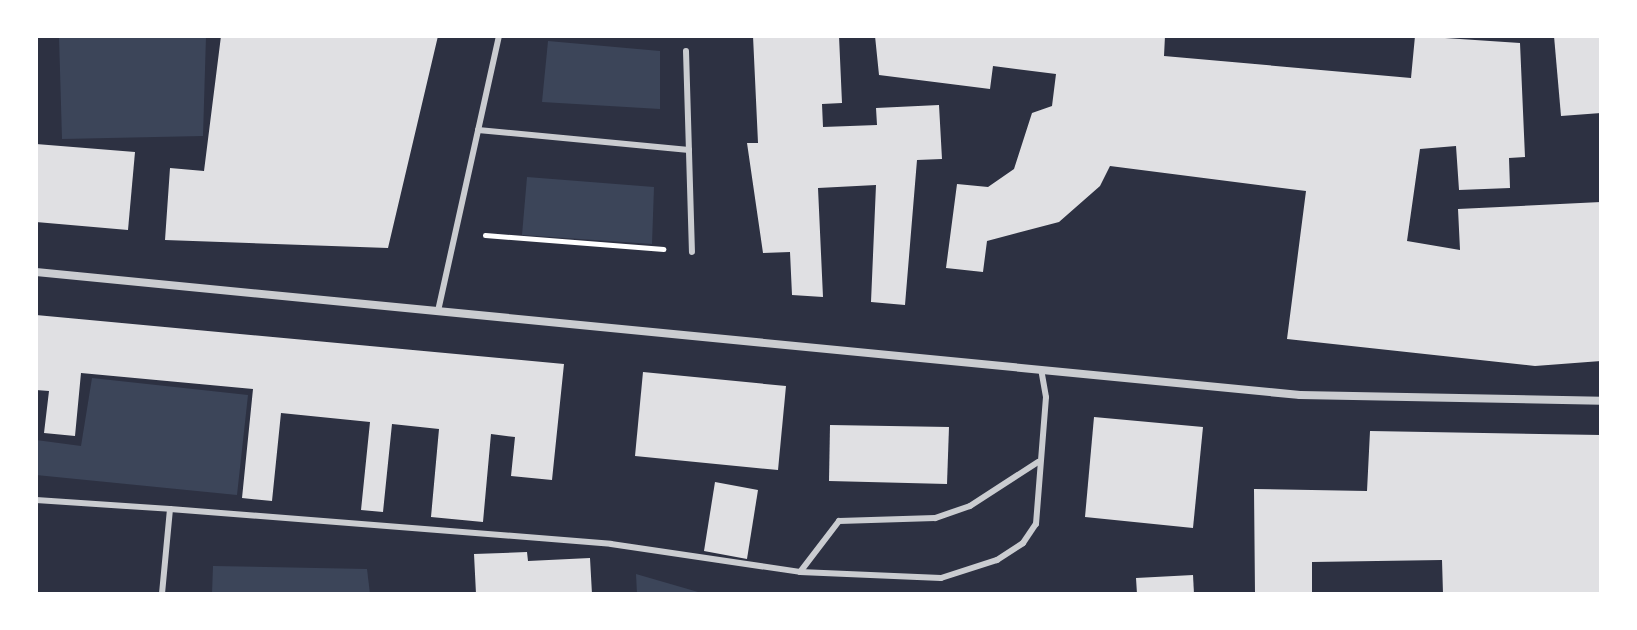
<!DOCTYPE html>
<html>
<head>
<meta charset="utf-8">
<style>
	body { margin:0 }
	#map { position:relative; width:1637px; height:630px; overflow:hidden; background:#2d3142; font-family:Commissioner,sans-serif }
	div>[style] { position:absolute }
	.green>* { inset:0; background:#3c4559 }
	.building>* { inset:0; background:#e0e0e3 }
	.path>* { height:5px; margin:-2.5px; padding:0 2.5px; transform-origin:2.5px; border-radius:2.5px; background:#fff }
	.service>* { height:6px; margin:-3px; padding:0 3px; transform-origin:3px; border-radius:3px; background:#caccd0 }
	.minor>* { height:8px; margin:-4px; padding:0 4px; transform-origin:4px; border-radius:4px; background:#caccd0 }
	span { translate:-50% -50%; white-space:nowrap; text-align:center; line-height:1.15; -webkit-text-stroke:6px #fff; paint-order:stroke }
	.frame { position:absolute; inset:0; border:38px solid #fff; pointer-events:none }
</style>
</head>
<body>
<div id="map">
	<div class="green">
		<i style="clip-path:polygon(59px 36px,206px 36px,203px 136px,62px 139px)"></i>
		<i style="clip-path:polygon(548px 41px,660px 51px,660px 109px,542px 102px)"></i>
		<i style="clip-path:polygon(527px 177px,654px 187px,652px 244px,522px 235px)"></i>
		<i style="clip-path:polygon(92px 378px,248px 395px,237px 495px,36px 475px,36px 440px,81px 446px)"></i>
		<i style="clip-path:polygon(213px 566px,367px 569px,370px 594px,212px 594px)"></i>
		<i style="clip-path:polygon(636px 574px,705px 594px,637px 594px)"></i>
	</div>
	<div class="building">
		<i style="clip-path:polygon(221px 36px,438px 36px,388px 248px,165px 240px,170px 168px,204px 171px)"></i>
		<i style="clip-path:polygon(753px 36px,839px 36px,842px 103px,822px 104px,823px 127px,877px 125px,876px 108px,939px 105px,942px 159px,917px 160px,905px 305px,871px 302px,876px 185px,818px 188px,823px 297px,792px 295px,790px 252px,763px 253px,747px 143px,758px 143px)"></i>
		<i style="clip-path:polygon(875px 36px,1165px 36px,1164px 56px,1411px 78px,1415px 36px,1520px 43px,1525px 157px,1509px 158px,1510px 188px,1459px 190px,1456px 146px,1420px 149px,1407px 241px,1460px 250px,1458px 209px,1601px 202px,1601px 361px,1535px 366px,1287px 339px,1306px 191px,1110px 166px,1100px 186px,1059px 222px,987px 241px,983px 272px,946px 268px,957px 184px,988px 187px,1014px 169px,1032px 113px,1052px 106px,1056px 74px,993px 66px,990px 89px,879px 75px)"></i>
		<i style="clip-path:polygon(1554px 36px,1601px 36px,1601px 113px,1561px 116px)"></i>
		<i style="clip-path:polygon(36px 144px,135px 152px,128px 230px,36px 222px)"></i>
		<i style="clip-path:polygon(36px 315px,564px 364px,552px 480px,511px 476px,515px 437px,491px 434px,483px 522px,431px 517px,439px 429px,392px 424px,383px 512px,361px 510px,370px 422px,281px 413px,272px 501px,242px 498px,253px 389px,81px 373px,75px 436px,44px 433px,49px 391px,36px 390px)"></i>
		<i style="clip-path:polygon(643px 372px,786px 386px,778px 470px,635px 456px)"></i>
		<i style="clip-path:polygon(1094px 417px,1203px 427px,1193px 528px,1085px 517px)"></i>
		<i style="clip-path:polygon(830px 425px,949px 427px,947px 484px,829px 481px)"></i>
		<i style="clip-path:polygon(1370px 431px,1601px 435px,1601px 594px,1443px 594px,1442px 560px,1312px 562px,1312px 594px,1255px 594px,1254px 489px,1367px 491px)"></i>
		<i style="clip-path:polygon(715px 482px,758px 490px,747px 559px,704px 551px)"></i>
		<i style="clip-path:polygon(527px 552px,528px 561px,590px 558px,592px 594px,476px 594px,474px 554px)"></i>
		<i style="clip-path:polygon(1193px 575px,1194px 594px,1137px 594px,1136px 578px)"></i>
	</div>
	<div class="path">
		<i style="left:485px;top:235px;width:179px;rotate:4.5deg"></i>
	</div>
	<div class="service">
		<i style="left:686px;top:51px;width:201px;rotate:88.3deg"></i>
		<i style="left:478px;top:130px;width:212px;rotate:5.4deg"></i>
		<i style="left:438px;top:311px;width:282px;rotate:-77.5deg"></i>
		<i style="left:1038px;top:462px;width:81px;rotate:147.1deg"></i>
		<i style="left:970px;top:506px;width:37px;rotate:161deg"></i>
		<i style="left:935px;top:518px;width:96px;rotate:178.2deg"></i>
		<i style="left:839px;top:521px;width:64px;rotate:127.4deg"></i>
		<i style="left:800px;top:572px;width:141px;rotate:2.4deg"></i>
		<i style="left:941px;top:578px;width:59px;rotate:-17.8deg"></i>
		<i style="left:997px;top:560px;width:31px;rotate:-33deg"></i>
		<i style="left:1023px;top:543px;width:23px;rotate:-56deg"></i>
		<i style="left:1036px;top:524px;width:127px;rotate:-85.5deg"></i>
		<i style="left:1046px;top:397px;width:28px;rotate:-100deg"></i>
		<i style="left:36px;top:500px;width:134px;rotate:3.8deg"></i>
		<i style="left:170px;top:509px;width:85px;rotate:95.4deg"></i>
		<i style="left:170px;top:509px;width:442px;rotate:4.5deg"></i>
		<i style="left:611px;top:544px;width:191px;rotate:8.4deg"></i>
	</div>
	<div class="minor">
		<i style="left:36px;top:272px;width:1270px;rotate:5.56deg"></i>
		<i style="left:1300px;top:395px;width:301px;rotate:1.1deg"></i>
	</div>
	<div class="frame"></div>
</div>
</body>
</html>
